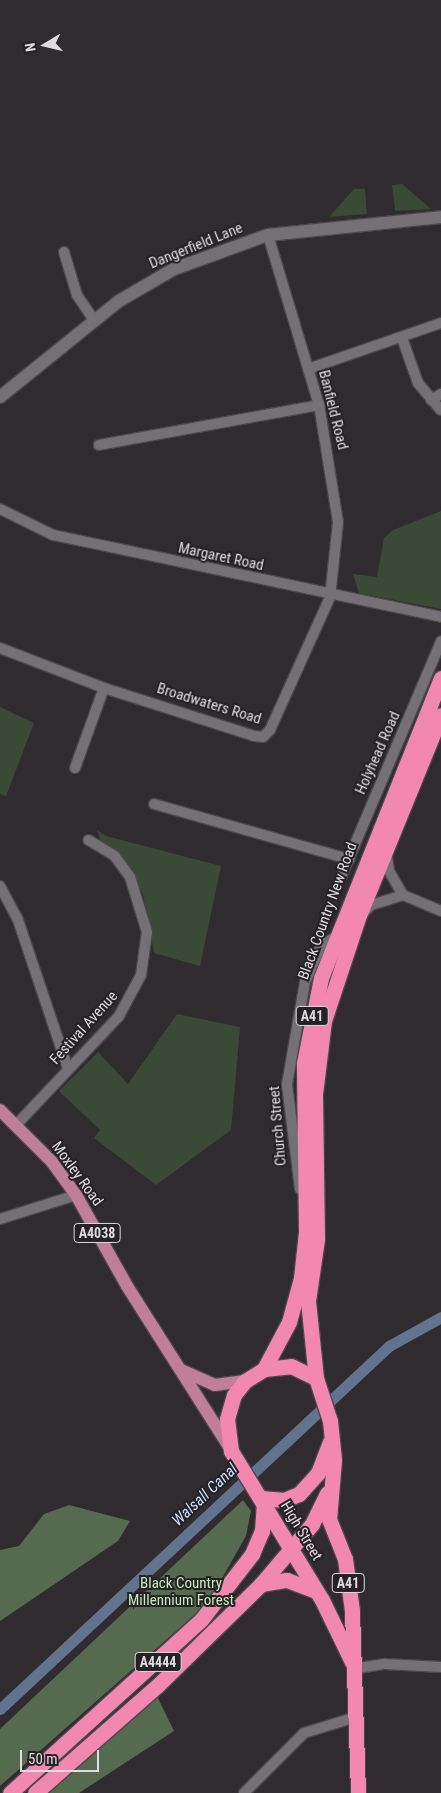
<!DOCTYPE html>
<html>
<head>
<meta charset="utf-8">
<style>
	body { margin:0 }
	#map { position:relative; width:441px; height:1793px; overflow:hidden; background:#2f2b2f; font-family:"Roboto Condensed",sans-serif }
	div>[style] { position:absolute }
	.green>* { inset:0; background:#3b4a37 }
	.forest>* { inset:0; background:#566a50 }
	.canal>* { height:11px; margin:-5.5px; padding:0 5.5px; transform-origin:5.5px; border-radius:5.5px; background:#61738e }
	.roads { filter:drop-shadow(1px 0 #4b484b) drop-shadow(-1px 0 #4b484b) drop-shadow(0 1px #4b484b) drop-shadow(0 -1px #4b484b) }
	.street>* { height:10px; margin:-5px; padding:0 5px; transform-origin:5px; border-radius:5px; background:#757075 }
	.secondary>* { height:12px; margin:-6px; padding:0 6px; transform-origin:6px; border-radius:6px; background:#757075 }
	.primary>* { height:12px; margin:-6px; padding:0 6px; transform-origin:6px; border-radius:6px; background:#c07e98 }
	.highway>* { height:15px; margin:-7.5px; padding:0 7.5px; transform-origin:7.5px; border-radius:7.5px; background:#f288b0 }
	span { translate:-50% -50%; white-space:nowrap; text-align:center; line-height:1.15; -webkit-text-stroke:4px #252125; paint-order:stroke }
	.shield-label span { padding:1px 4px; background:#252125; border:1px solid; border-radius:4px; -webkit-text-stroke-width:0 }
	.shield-label { font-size:14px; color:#dfdcdf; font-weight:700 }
	.street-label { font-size:15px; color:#dfdcdf }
	.park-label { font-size:15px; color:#c5eab8 }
	.water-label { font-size:16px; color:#cbdffd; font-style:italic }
	.north { position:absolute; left:20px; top:20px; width:50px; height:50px; -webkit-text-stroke:4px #252125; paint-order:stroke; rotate:261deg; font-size:14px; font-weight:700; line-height:20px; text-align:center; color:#dfdcdf }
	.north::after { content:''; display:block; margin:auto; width:18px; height:22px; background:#dfdcdf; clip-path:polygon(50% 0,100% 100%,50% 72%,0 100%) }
	.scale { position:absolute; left:20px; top:1750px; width:79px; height:22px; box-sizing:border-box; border:2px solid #dfdcdf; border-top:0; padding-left:6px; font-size:15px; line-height:18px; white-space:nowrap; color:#dfdcdf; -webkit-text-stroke:4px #252125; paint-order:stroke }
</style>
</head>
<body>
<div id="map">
	<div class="green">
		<i style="clip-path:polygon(402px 184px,431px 209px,395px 211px,392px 185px)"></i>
		<i style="clip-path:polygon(354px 189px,365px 189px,367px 214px,329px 217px)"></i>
		<i style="clip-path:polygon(441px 511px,441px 609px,359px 593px,353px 574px,377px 577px,384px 538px,393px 530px)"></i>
		<i style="clip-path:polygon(0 707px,34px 723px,6px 796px,0 794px)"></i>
		<i style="clip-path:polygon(97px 830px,106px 836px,221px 866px,200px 966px,154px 953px,143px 894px,130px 867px,100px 839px)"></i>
		<i style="clip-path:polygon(177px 1014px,240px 1027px,231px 1130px,156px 1185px,94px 1138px,100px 1130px,59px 1091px,98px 1052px,128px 1084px)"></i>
	</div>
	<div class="forest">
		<i style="clip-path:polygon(243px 1500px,251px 1511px,246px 1536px,208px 1603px,0 1786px,0 1729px)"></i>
		<i style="clip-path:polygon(69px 1505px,130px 1521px,118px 1541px,0 1621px,0 1550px,19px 1546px,44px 1514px)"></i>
		<i style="clip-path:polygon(157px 1696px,174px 1731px,79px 1793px,45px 1793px)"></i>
	</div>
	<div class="canal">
		<i style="left:0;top:1709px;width:532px;rotate:-43.02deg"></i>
		<i style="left:389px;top:1346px;width:60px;rotate:-29.1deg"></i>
	</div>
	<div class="roads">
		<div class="street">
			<i style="left:64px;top:252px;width:45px;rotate:73.2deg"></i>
			<i style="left:77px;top:295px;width:30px;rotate:56deg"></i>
			<i style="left:402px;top:338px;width:48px;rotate:70.4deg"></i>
			<i style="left:418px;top:383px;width:35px;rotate:50deg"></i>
			<i style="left:308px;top:369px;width:141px;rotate:-19.1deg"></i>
			<i style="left:431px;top:400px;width:12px;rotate:-31deg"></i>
			<i style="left:99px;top:445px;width:224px;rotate:-10.3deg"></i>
			<i style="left:0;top:509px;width:59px;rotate:26.1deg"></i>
			<i style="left:53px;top:535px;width:397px;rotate:11.9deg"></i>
			<i style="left:0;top:648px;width:111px;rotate:21deg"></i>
			<i style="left:104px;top:688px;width:157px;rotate:17.7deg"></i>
			<i style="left:254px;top:736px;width:9px;rotate:6deg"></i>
			<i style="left:263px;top:737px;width:10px;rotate:-45deg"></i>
			<i style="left:270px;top:730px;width:146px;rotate:-65.7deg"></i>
			<i style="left:330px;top:597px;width:75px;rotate:-83.9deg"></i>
			<i style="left:338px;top:522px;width:119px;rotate:-99.2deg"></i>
			<i style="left:319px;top:405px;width:177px;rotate:-106.7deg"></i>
			<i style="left:75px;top:768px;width:85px;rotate:-70.1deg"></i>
			<i style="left:154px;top:804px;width:203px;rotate:15.8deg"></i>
			<i style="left:386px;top:851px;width:20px;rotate:81deg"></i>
			<i style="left:389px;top:871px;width:28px;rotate:60deg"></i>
			<i style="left:403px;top:895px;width:41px;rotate:22.8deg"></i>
			<i style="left:341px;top:877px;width:256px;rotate:-67deg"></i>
			<i style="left:0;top:886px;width:38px;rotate:62deg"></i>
			<i style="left:18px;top:920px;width:157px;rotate:71.4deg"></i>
			<i style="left:364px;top:912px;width:10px;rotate:-45deg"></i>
			<i style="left:371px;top:905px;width:34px;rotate:-17deg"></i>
			<i style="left:17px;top:1124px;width:149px;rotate:-46.6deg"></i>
			<i style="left:119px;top:1016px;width:47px;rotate:-61.8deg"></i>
			<i style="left:141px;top:975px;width:43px;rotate:-82.1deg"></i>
			<i style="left:147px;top:932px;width:58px;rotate:-107.2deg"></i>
			<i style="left:130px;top:877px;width:26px;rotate:-126deg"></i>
			<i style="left:115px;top:856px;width:31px;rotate:-149deg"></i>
			<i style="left:300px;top:1189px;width:106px;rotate:-97.1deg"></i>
			<i style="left:287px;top:1084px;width:104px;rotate:-80deg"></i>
			<i style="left:305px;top:982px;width:39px;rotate:-66deg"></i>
			<i style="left:321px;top:946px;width:15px;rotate:-32deg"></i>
			<i style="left:0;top:1219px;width:80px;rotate:-17.5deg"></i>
			<i style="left:352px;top:1669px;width:33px;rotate:-9deg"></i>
			<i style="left:385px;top:1664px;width:56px;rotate:3.1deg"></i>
			<i style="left:244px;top:1793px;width:85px;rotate:-45deg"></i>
			<i style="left:304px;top:1733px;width:51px;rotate:-17deg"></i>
		</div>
		<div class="secondary">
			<i style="left:0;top:397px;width:153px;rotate:-38.9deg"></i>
			<i style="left:119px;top:301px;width:64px;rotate:-30.2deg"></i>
			<i style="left:174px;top:269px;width:100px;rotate:-19.9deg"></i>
			<i style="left:268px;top:235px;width:174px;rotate:-5.9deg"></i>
		</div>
		<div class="primary">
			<i style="left:0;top:1110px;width:74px;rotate:45deg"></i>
			<i style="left:52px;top:1162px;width:41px;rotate:54deg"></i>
			<i style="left:76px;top:1195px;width:104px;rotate:60.7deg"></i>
			<i style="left:127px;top:1286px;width:192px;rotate:57.6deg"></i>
			<i style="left:181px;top:1370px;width:37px;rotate:24deg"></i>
			<i style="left:215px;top:1385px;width:30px;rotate:-8deg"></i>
		</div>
		<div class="highway">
			<i style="left:264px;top:1369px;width:53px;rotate:-62deg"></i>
			<i style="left:289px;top:1322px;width:46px;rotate:-74.7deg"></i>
			<i style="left:301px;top:1278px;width:46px;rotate:-83.8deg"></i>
			<i style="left:306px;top:1232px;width:169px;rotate:-90.7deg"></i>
			<i style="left:304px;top:1063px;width:87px;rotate:-78.7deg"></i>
			<i style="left:321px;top:978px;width:323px;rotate:-68.2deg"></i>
			<i style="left:316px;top:1378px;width:77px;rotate:-95.9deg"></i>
			<i style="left:308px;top:1301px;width:63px;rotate:-81.7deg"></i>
			<i style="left:317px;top:1239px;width:145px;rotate:-90.8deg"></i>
			<i style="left:315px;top:1094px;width:74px;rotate:-83deg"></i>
			<i style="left:324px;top:1021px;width:108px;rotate:-71.7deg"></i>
			<i style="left:358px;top:918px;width:219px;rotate:-67.8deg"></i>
			<i style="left:261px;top:1498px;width:23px;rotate:5deg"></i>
			<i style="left:284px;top:1500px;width:16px;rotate:-22deg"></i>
			<i style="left:299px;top:1494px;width:28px;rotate:-48deg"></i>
			<i style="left:318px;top:1473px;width:33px;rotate:-69deg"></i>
			<i style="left:261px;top:1584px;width:26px;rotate:-9deg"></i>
			<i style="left:287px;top:1580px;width:31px;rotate:21deg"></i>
			<i style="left:352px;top:1662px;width:69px;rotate:-115.8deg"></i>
			<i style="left:322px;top:1600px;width:175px;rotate:-121.4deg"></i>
			<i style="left:231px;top:1451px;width:32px;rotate:-97deg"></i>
			<i style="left:227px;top:1419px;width:25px;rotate:-74deg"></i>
			<i style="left:234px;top:1395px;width:18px;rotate:-52deg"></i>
			<i style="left:245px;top:1381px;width:22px;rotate:-32deg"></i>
			<i style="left:264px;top:1369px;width:27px;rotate:-6deg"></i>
			<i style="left:291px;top:1366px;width:28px;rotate:26deg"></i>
			<i style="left:316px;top:1378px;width:45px;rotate:72deg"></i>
			<i style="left:330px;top:1421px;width:39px;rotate:84deg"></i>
			<i style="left:334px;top:1460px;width:59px;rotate:94.8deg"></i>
			<i style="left:329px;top:1519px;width:43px;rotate:68.2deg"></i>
			<i style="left:345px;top:1559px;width:52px;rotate:82.3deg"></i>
			<i style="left:352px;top:1611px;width:182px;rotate:88.1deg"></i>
			<i style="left:10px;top:1793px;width:258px;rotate:-42.2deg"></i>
			<i style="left:201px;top:1620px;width:83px;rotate:-52.3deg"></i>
			<i style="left:252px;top:1554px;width:25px;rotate:-67deg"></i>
			<i style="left:262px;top:1531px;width:27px;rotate:-86deg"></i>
			<i style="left:35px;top:1793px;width:162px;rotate:-41.3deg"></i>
			<i style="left:157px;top:1686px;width:146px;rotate:-44.4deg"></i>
			<i style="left:261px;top:1584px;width:79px;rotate:-49.6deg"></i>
			<i style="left:312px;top:1524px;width:34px;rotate:-64deg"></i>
		</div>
	</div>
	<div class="shield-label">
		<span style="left:312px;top:1016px">A41</span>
		<span style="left:97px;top:1233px">A4038</span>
		<span style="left:348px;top:1583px">A41</span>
		<span style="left:158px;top:1662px">A4444</span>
	</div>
	<div class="street-label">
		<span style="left:196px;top:246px;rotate:-22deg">Dangerfield Lane</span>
		<span style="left:333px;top:410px;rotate:76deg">Banfield Road</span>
		<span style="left:221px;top:557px;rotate:12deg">Margaret Road</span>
		<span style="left:209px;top:704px;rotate:17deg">Broadwaters Road</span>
		<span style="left:378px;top:753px;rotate:-66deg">Holyhead Road</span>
		<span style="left:328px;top:911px;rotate:-70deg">Black Country New Road</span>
		<span style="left:84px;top:1028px;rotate:-48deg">Festival Avenue</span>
		<span style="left:278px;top:1126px;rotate:-95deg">Church Street</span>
		<span style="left:77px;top:1174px;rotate:54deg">Moxley Road</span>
		<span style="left:301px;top:1531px;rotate:59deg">High Street</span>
	</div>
	<div class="park-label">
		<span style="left:181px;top:1592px">Black Country<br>Millennium Forest</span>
	</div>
	<div class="water-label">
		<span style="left:205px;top:1495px;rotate:-43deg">Walsall Canal</span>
	</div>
	<div class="north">N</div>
	<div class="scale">50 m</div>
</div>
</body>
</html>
